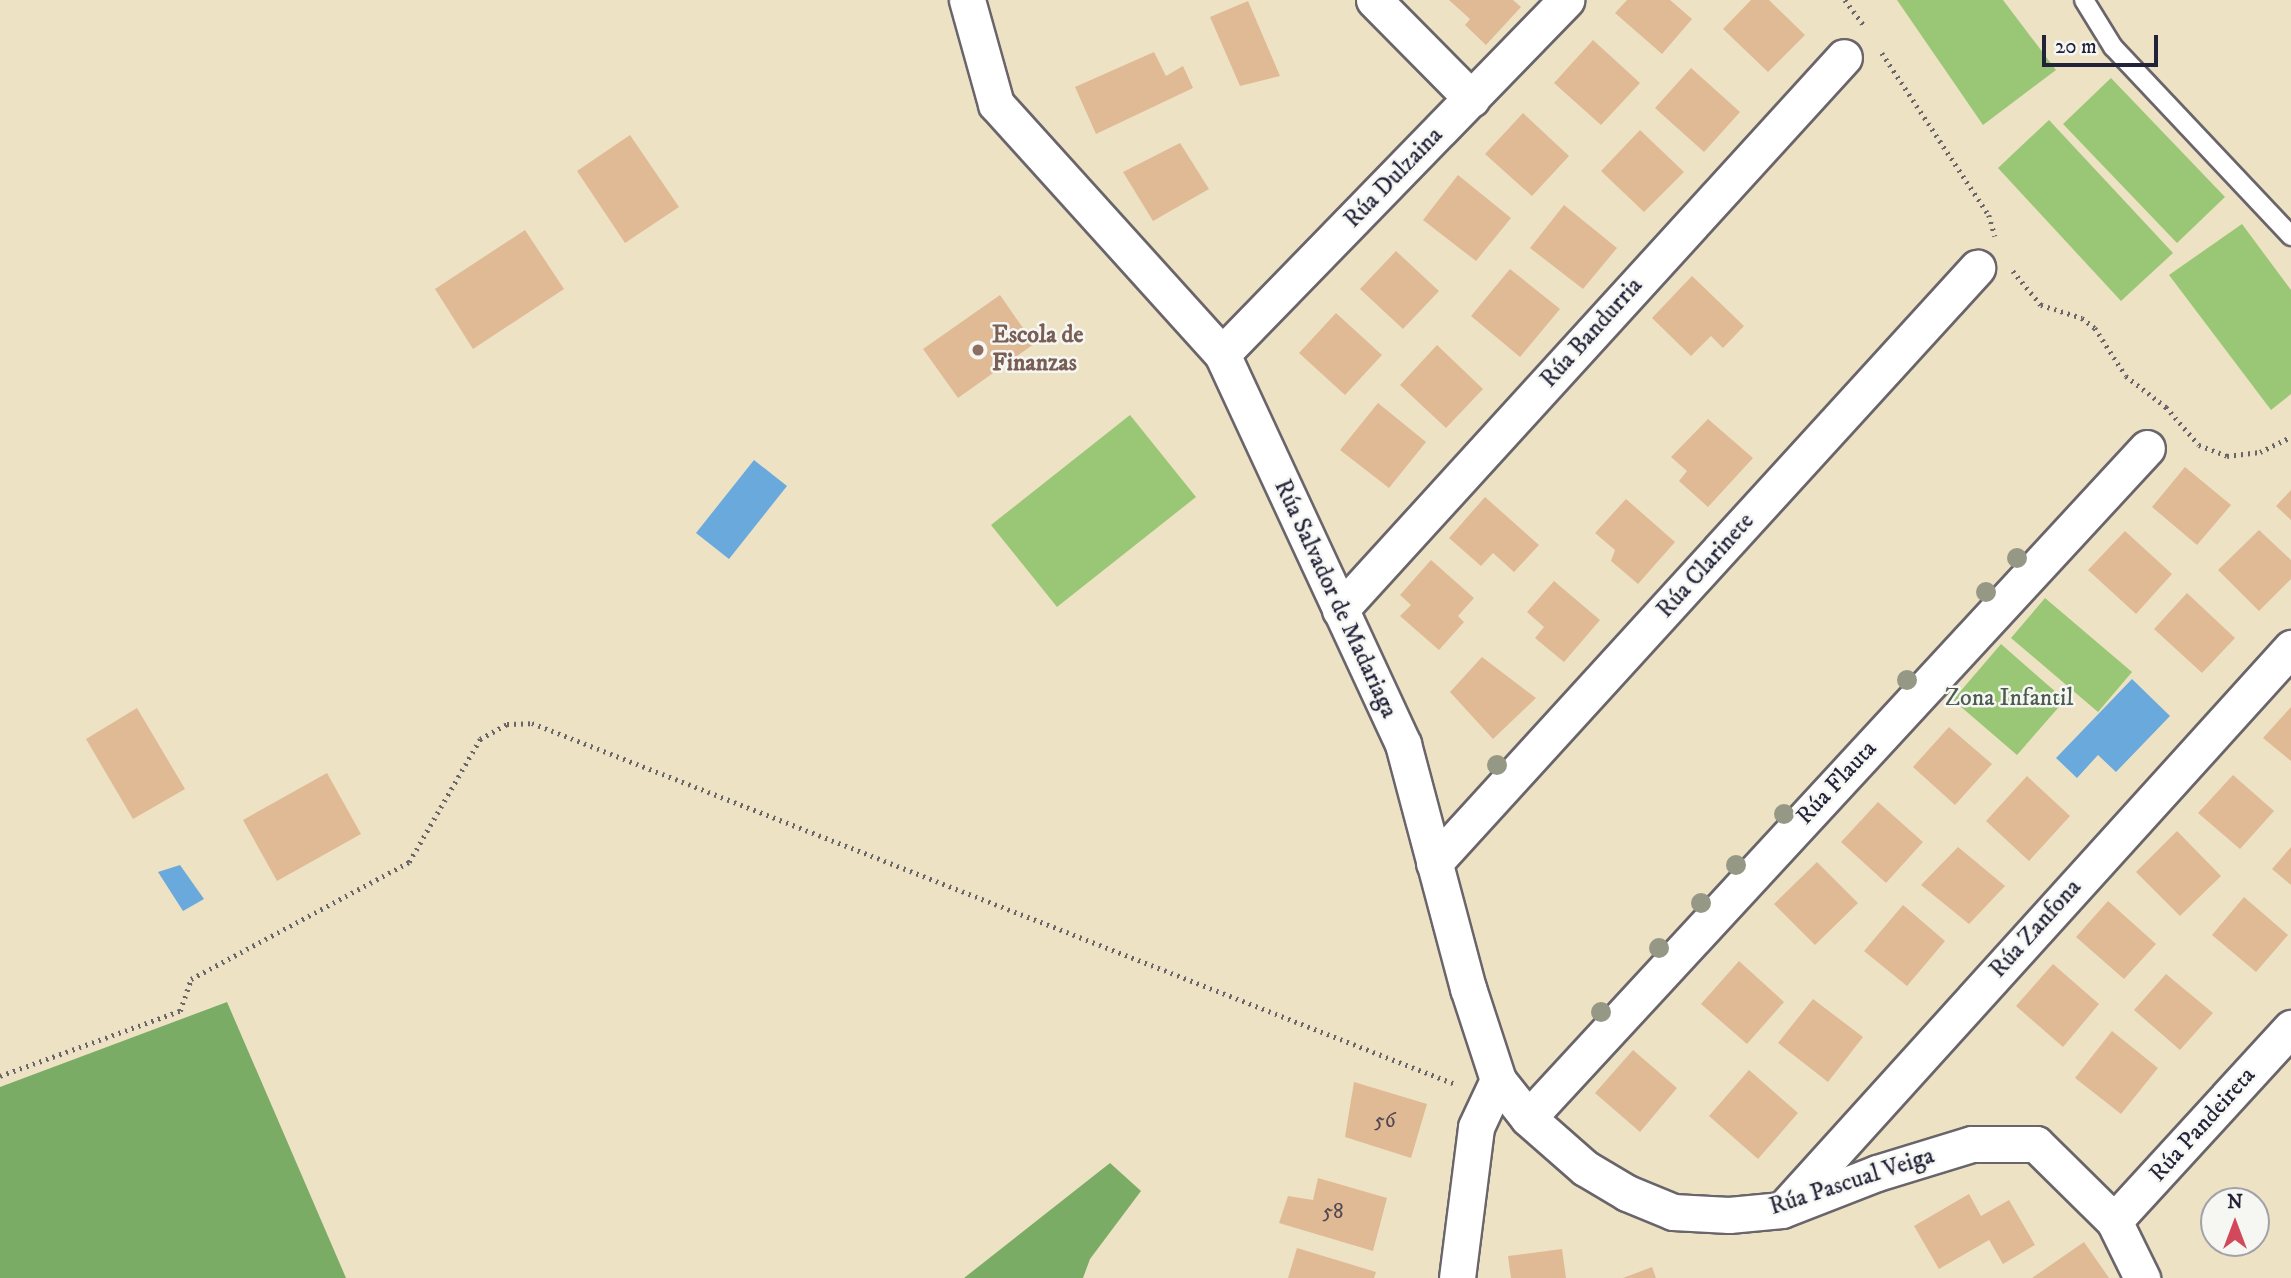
<!DOCTYPE html>
<html>
<head>
<meta charset="utf-8">
<style>
	body { margin:0 }
	#map { position:relative; width:2291px; height:1278px; overflow:hidden; background:#eee2c5; font-family:"IM FELL DW Pica",serif }
	div>[style] { position:absolute }
	.green>* { inset:0; background:#99c775 }
	.forest>* { inset:0; background:#7aac66 }
	.water>* { inset:0; background:#6aa9dc }
	.building>* { inset:0; background:#dfba95 }
	.path>* { height:4.5px; margin-top:-2.25px; transform-origin:0; background:repeating-linear-gradient(90deg,#69656b 0 2px,transparent 0 7px) }
	.roads { filter:drop-shadow(2px 0 #69656b) drop-shadow(-2px 0 #69656b) drop-shadow(0 2px #69656b) drop-shadow(0 -2px #69656b) }
	.service>* { height:18px; margin:-9px; padding:0 9px; transform-origin:9px; border-radius:9px; background:#fff }
	.minor>* { height:35px; margin:-17.5px; padding:0 17.5px; transform-origin:17.5px; border-radius:17.5px; background:#fff }
	.trees>* { width:20px; height:20px; margin:-10px; border-radius:50%; background:#959884 }
	.dots>* { width:19px; height:19px; translate:-50% -50%; box-sizing:border-box; border:4px solid #f6f6f2; border-radius:50% }
	span { translate:-50% -50%; white-space:nowrap; text-align:center; line-height:1.15; -webkit-text-stroke:5px #f6f6f2; paint-order:stroke }
	.number-label { font-size:21px; color:#514852 }
	.number-label span { -webkit-text-stroke-width:0 }
	.street-label { font-size:24px; color:#22223b }
	.education-label { font-size:24px; color:#785e54; font-weight:700 }
	.left { translate:0 -50%; text-align:left }
	.park-label { font-size:24px; color:#4c5c4f }
	.north { position:absolute; left:2200px; top:1187px; width:70px; height:70px; box-sizing:border-box; background:#f6f6f2; border:2px solid #a1a1a9; border-radius:50%; rotate:0deg; font-size:19px; font-weight:700; line-height:28px; text-align:center; color:#22223b }
	.north::after { content:''; display:block; margin:auto; width:24px; height:32px; background:#d1495b; clip-path:polygon(50% 0,100% 100%,50% 72%,0 100%) }
	.scale { position:absolute; left:2042px; top:35px; width:116px; height:32px; box-sizing:border-box; border:4px solid #22223b; border-top:0; padding-left:9px; font-size:21px; line-height:24px; white-space:nowrap; color:#22223b; -webkit-text-stroke:5px #f6f6f2; paint-order:stroke }
</style>
</head>
<body>
<div id="map">
	<div class="green">
		<i style="clip-path:polygon(1897px 0,2003px 0,2056px 70px,1983px 125px)"></i>
		<i style="clip-path:polygon(2111px 78px,2225px 197px,2177px 243px,2063px 124px)"></i>
		<i style="clip-path:polygon(2049px 120px,2173px 253px,2121px 301px,1998px 168px)"></i>
		<i style="clip-path:polygon(2242px 224px,2291px 290px,2291px 394px,2271px 410px,2169px 275px)"></i>
		<i style="clip-path:polygon(1130px 415px,1196px 497px,1057px 607px,991px 525px)"></i>
		<i style="clip-path:polygon(2045px 598px,2132px 672px,2098px 712px,2011px 638px)"></i>
		<i style="clip-path:polygon(2001px 644px,2065px 700px,2017px 755px,1953px 700px)"></i>
	</div>
	<div class="forest">
		<i style="clip-path:polygon(227px 1002px,346px 1278px,0 1278px,0 1087px)"></i>
		<i style="clip-path:polygon(1110px 1163px,1141px 1191px,1090px 1259px,1083px 1278px,964px 1278px)"></i>
	</div>
	<div class="water">
		<i style="clip-path:polygon(754px 460px,787px 486px,729px 559px,696px 533px)"></i>
		<i style="clip-path:polygon(2132px 679px,2170px 716px,2116px 772px,2098px 755px,2077px 778px,2056px 758px)"></i>
		<i style="clip-path:polygon(180px 865px,204px 899px,183px 911px,158px 872px)"></i>
	</div>
	<div class="building">
		<i style="clip-path:polygon(1449px 0,1513px 0,1521px 7px,1486px 45px,1465px 25px,1470px 19px)"></i>
		<i style="clip-path:polygon(1627px 0,1670px 0,1692px 19px,1662px 54px,1615px 13px)"></i>
		<i style="clip-path:polygon(1751px 0,1769px 0,1805px 35px,1768px 72px,1723px 29px)"></i>
		<i style="clip-path:polygon(1248px 1px,1280px 76px,1240px 86px,1210px 17px)"></i>
		<i style="clip-path:polygon(1593px 40px,1640px 83px,1601px 125px,1554px 83px)"></i>
		<i style="clip-path:polygon(1154px 52px,1166px 76px,1183px 66px,1193px 88px,1096px 134px,1075px 87px)"></i>
		<i style="clip-path:polygon(1691px 68px,1740px 112px,1704px 152px,1655px 108px)"></i>
		<i style="clip-path:polygon(1523px 113px,1569px 156px,1532px 196px,1485px 154px)"></i>
		<i style="clip-path:polygon(1640px 130px,1684px 172px,1644px 212px,1601px 171px)"></i>
		<i style="clip-path:polygon(630px 135px,679px 207px,625px 243px,577px 171px)"></i>
		<i style="clip-path:polygon(1180px 143px,1209px 189px,1153px 221px,1123px 172px)"></i>
		<i style="clip-path:polygon(1458px 175px,1511px 218px,1476px 261px,1423px 220px)"></i>
		<i style="clip-path:polygon(1564px 205px,1617px 248px,1583px 289px,1530px 248px)"></i>
		<i style="clip-path:polygon(525px 230px,564px 289px,473px 349px,435px 289px)"></i>
		<i style="clip-path:polygon(1396px 251px,1439px 291px,1403px 329px,1360px 289px)"></i>
		<i style="clip-path:polygon(1510px 269px,1560px 309px,1520px 357px,1471px 316px)"></i>
		<i style="clip-path:polygon(1692px 276px,1744px 326px,1723px 348px,1711px 336px,1691px 356px,1652px 318px)"></i>
		<i style="clip-path:polygon(1000px 295px,1034px 344px,958px 398px,923px 349px)"></i>
		<i style="clip-path:polygon(1336px 313px,1382px 355px,1345px 395px,1299px 353px)"></i>
		<i style="clip-path:polygon(1437px 345px,1483px 389px,1446px 428px,1400px 385px)"></i>
		<i style="clip-path:polygon(1378px 403px,1426px 442px,1389px 488px,1340px 450px)"></i>
		<i style="clip-path:polygon(1708px 419px,1753px 458px,1708px 507px,1679px 481px,1687px 471px,1671px 457px)"></i>
		<i style="clip-path:polygon(2185px 467px,2231px 505px,2197px 545px,2152px 507px)"></i>
		<i style="clip-path:polygon(2291px 490px,2291px 520px,2276px 506px)"></i>
		<i style="clip-path:polygon(1485px 497px,1539px 545px,1514px 572px,1493px 553px,1481px 566px,1449px 538px)"></i>
		<i style="clip-path:polygon(1626px 499px,1675px 542px,1638px 584px,1611px 561px,1615px 550px,1595px 533px)"></i>
		<i style="clip-path:polygon(2259px 530px,2291px 560px,2291px 579px,2259px 611px,2218px 570px)"></i>
		<i style="clip-path:polygon(2125px 531px,2172px 574px,2136px 614px,2088px 570px)"></i>
		<i style="clip-path:polygon(1431px 560px,1474px 598px,1458px 616px,1464px 622px,1439px 650px,1400px 616px,1411px 605px,1400px 595px)"></i>
		<i style="clip-path:polygon(1554px 581px,1600px 620px,1564px 662px,1535px 638px,1544px 627px,1527px 612px)"></i>
		<i style="clip-path:polygon(2187px 593px,2235px 638px,2202px 673px,2154px 629px)"></i>
		<i style="clip-path:polygon(1482px 657px,1536px 698px,1493px 739px,1450px 692px)"></i>
		<i style="clip-path:polygon(2291px 707px,2291px 761px,2263px 738px)"></i>
		<i style="clip-path:polygon(137px 708px,185px 789px,133px 819px,86px 739px)"></i>
		<i style="clip-path:polygon(1949px 727px,1992px 764px,1955px 805px,1913px 767px)"></i>
		<i style="clip-path:polygon(327px 773px,361px 834px,277px 881px,243px 820px)"></i>
		<i style="clip-path:polygon(2233px 775px,2274px 811px,2240px 849px,2198px 813px)"></i>
		<i style="clip-path:polygon(2027px 776px,2070px 816px,2029px 861px,1986px 821px)"></i>
		<i style="clip-path:polygon(1878px 802px,1923px 842px,1886px 883px,1841px 842px)"></i>
		<i style="clip-path:polygon(2177px 831px,2221px 876px,2180px 916px,2136px 872px)"></i>
		<i style="clip-path:polygon(1958px 847px,2005px 886px,1969px 924px,1921px 885px)"></i>
		<i style="clip-path:polygon(2291px 847px,2291px 885px,2272px 869px)"></i>
		<i style="clip-path:polygon(1817px 862px,1858px 903px,1815px 945px,1774px 904px)"></i>
		<i style="clip-path:polygon(2244px 897px,2288px 935px,2256px 972px,2212px 935px)"></i>
		<i style="clip-path:polygon(2108px 901px,2156px 944px,2124px 979px,2076px 937px)"></i>
		<i style="clip-path:polygon(1903px 905px,1945px 941px,1907px 986px,1864px 951px)"></i>
		<i style="clip-path:polygon(1739px 961px,1784px 1002px,1747px 1044px,1701px 1004px)"></i>
		<i style="clip-path:polygon(2053px 964px,2099px 1004px,2063px 1047px,2016px 1006px)"></i>
		<i style="clip-path:polygon(2166px 974px,2213px 1013px,2180px 1050px,2134px 1010px)"></i>
		<i style="clip-path:polygon(1813px 999px,1863px 1037px,1828px 1082px,1778px 1043px)"></i>
		<i style="clip-path:polygon(2112px 1031px,2158px 1068px,2121px 1114px,2075px 1078px)"></i>
		<i style="clip-path:polygon(1633px 1050px,1677px 1088px,1640px 1132px,1595px 1093px)"></i>
		<i style="clip-path:polygon(1749px 1070px,1798px 1113px,1758px 1159px,1709px 1116px)"></i>
		<i style="clip-path:polygon(1354px 1082px,1427px 1104px,1411px 1158px,1345px 1137px)"></i>
		<i style="clip-path:polygon(1318px 1178px,1387px 1198px,1373px 1251px,1279px 1223px,1288px 1196px,1313px 1200px)"></i>
		<i style="clip-path:polygon(1969px 1194px,1981px 1216px,2009px 1200px,2035px 1245px,2003px 1264px,1989px 1240px,1939px 1269px,1914px 1226px)"></i>
		<i style="clip-path:polygon(2084px 1242px,2109px 1278px,2032px 1278px)"></i>
		<i style="clip-path:polygon(1297px 1248px,1376px 1272px,1374px 1278px,1288px 1278px)"></i>
		<i style="clip-path:polygon(1562px 1249px,1566px 1278px,1511px 1278px,1508px 1256px)"></i>
		<i style="clip-path:polygon(1652px 1267px,1656px 1278px,1623px 1278px)"></i>
	</div>
	<div class="path">
		<i style="left:1845px;top:0;width:31px;rotate:53deg"></i>
		<i style="left:1882px;top:53px;width:194px;rotate:56.6deg"></i>
		<i style="left:1989px;top:215px;width:22px;rotate:74deg"></i>
		<i style="left:2013px;top:271px;width:44px;rotate:50.5deg"></i>
		<i style="left:2041px;top:305px;width:43px;rotate:17.6deg"></i>
		<i style="left:2082px;top:318px;width:16px;rotate:38deg"></i>
		<i style="left:2095px;top:328px;width:57px;rotate:57.1deg"></i>
		<i style="left:2126px;top:376px;width:51px;rotate:37.8deg"></i>
		<i style="left:2166px;top:407px;width:50px;rotate:49deg"></i>
		<i style="left:2199px;top:445px;width:30px;rotate:21deg"></i>
		<i style="left:2227px;top:456px;width:33px;rotate:-7deg"></i>
		<i style="left:2260px;top:452px;width:34px;rotate:-26deg"></i>
		<i style="left:0;top:1076px;width:191px;rotate:-19.9deg"></i>
		<i style="left:180px;top:1011px;width:34px;rotate:-71deg"></i>
		<i style="left:191px;top:979px;width:247px;rotate:-28.2deg"></i>
		<i style="left:409px;top:862px;width:142px;rotate:-60deg"></i>
		<i style="left:480px;top:739px;width:31px;rotate:-29deg"></i>
		<i style="left:507px;top:724px;width:25px;rotate:-2deg"></i>
		<i style="left:532px;top:723px;width:991px;rotate:21.36deg"></i>
	</div>
	<div class="roads">
		<div class="service">
			<i style="left:2084px;top:0;width:55px;rotate:58.3deg"></i>
			<i style="left:2113px;top:47px;width:260px;rotate:46.7deg"></i>
		</div>
		<div class="minor">
			<i style="left:967px;top:0;width:108px;rotate:74.4deg"></i>
			<i style="left:996px;top:104px;width:337px;rotate:47.9deg"></i>
			<i style="left:1222px;top:354px;width:430px;rotate:65.1deg"></i>
			<i style="left:1403px;top:744px;width:253px;rotate:75.1deg"></i>
			<i style="left:1468px;top:988px;width:97px;rotate:71.9deg"></i>
			<i style="left:1498px;top:1080px;width:48px;rotate:51.7deg"></i>
			<i style="left:1528px;top:1118px;width:76px;rotate:41.3deg"></i>
			<i style="left:1585px;top:1168px;width:49px;rotate:30.8deg"></i>
			<i style="left:1627px;top:1193px;width:50px;rotate:22.4deg"></i>
			<i style="left:1673px;top:1212px;width:56px;rotate:3.1deg"></i>
			<i style="left:1729px;top:1215px;width:53px;rotate:-5.4deg"></i>
			<i style="left:1782px;top:1210px;width:102px;rotate:-21.3deg"></i>
			<i style="left:1877px;top:1173px;width:99px;rotate:-17deg"></i>
			<i style="left:1972px;top:1144px;width:64px"></i>
			<i style="left:2036px;top:1144px;width:110px;rotate:44.6deg"></i>
			<i style="left:2114px;top:1221px;width:64px;rotate:63.8deg"></i>
			<i style="left:1374px;top:0;width:139px;rotate:45.3deg"></i>
			<i style="left:1222px;top:354px;width:494px;rotate:-45.8deg"></i>
			<i style="left:1340px;top:610px;width:748px;rotate:-47.65deg"></i>
			<i style="left:1434px;top:863px;width:806px;rotate:-47.62deg"></i>
			<i style="left:1528px;top:1118px;width:912px;rotate:-47.27deg"></i>
			<i style="left:1786px;top:1206px;width:753px;rotate:-47.85deg"></i>
			<i style="left:2114px;top:1221px;width:262px;rotate:-47.5deg"></i>
			<i style="left:1457px;top:1278px;width:152px;rotate:-82.8deg"></i>
			<i style="left:1476px;top:1127px;width:52px;rotate:-64.9deg"></i>
		</div>
	</div>
	<div class="trees">
		<i style="left:2017px;top:558px"></i>
		<i style="left:1986px;top:592px"></i>
		<i style="left:1907px;top:680px"></i>
		<i style="left:1497px;top:765px"></i>
		<i style="left:1784px;top:814px"></i>
		<i style="left:1736px;top:865px"></i>
		<i style="left:1701px;top:903px"></i>
		<i style="left:1659px;top:948px"></i>
		<i style="left:1601px;top:1012px"></i>
	</div>
	<div class="dots">
		<i style="left:978px;top:350px;background:#8d6e63"></i>
	</div>
	<div class="number-label">
		<span style="left:1385px;top:1121px">56</span>
		<span style="left:1333px;top:1212px">58</span>
	</div>
	<div class="street-label">
		<span style="left:1394px;top:178px;rotate:-46deg">Rúa Dulzaina</span>
		<span style="left:1592px;top:333px;rotate:-48deg">Rúa Bandurria</span>
		<span style="left:1706px;top:566px;rotate:-48deg">Rúa Clarinete</span>
		<span style="left:1335px;top:599px;rotate:65deg">Rúa Salvador de Madariaga</span>
		<span style="left:1837px;top:783px;rotate:-47deg">Rúa Flauta</span>
		<span style="left:2036px;top:929px;rotate:-48deg">Rúa Zanfona</span>
		<span style="left:2203px;top:1125px;rotate:-48deg">Rúa Pandeireta</span>
		<span style="left:1852px;top:1182px;rotate:-18deg">Rúa Pascual Veiga</span>
	</div>
	<div class="education-label">
		<span class="left" style="left:992px;top:350px">Escola de<br>Finanzas</span>
	</div>
	<div class="park-label">
		<span style="left:2009px;top:699px">Zona Infantil</span>
	</div>
	<div class="north">N</div>
	<div class="scale">20 m</div>
</div>
</body>
</html>
